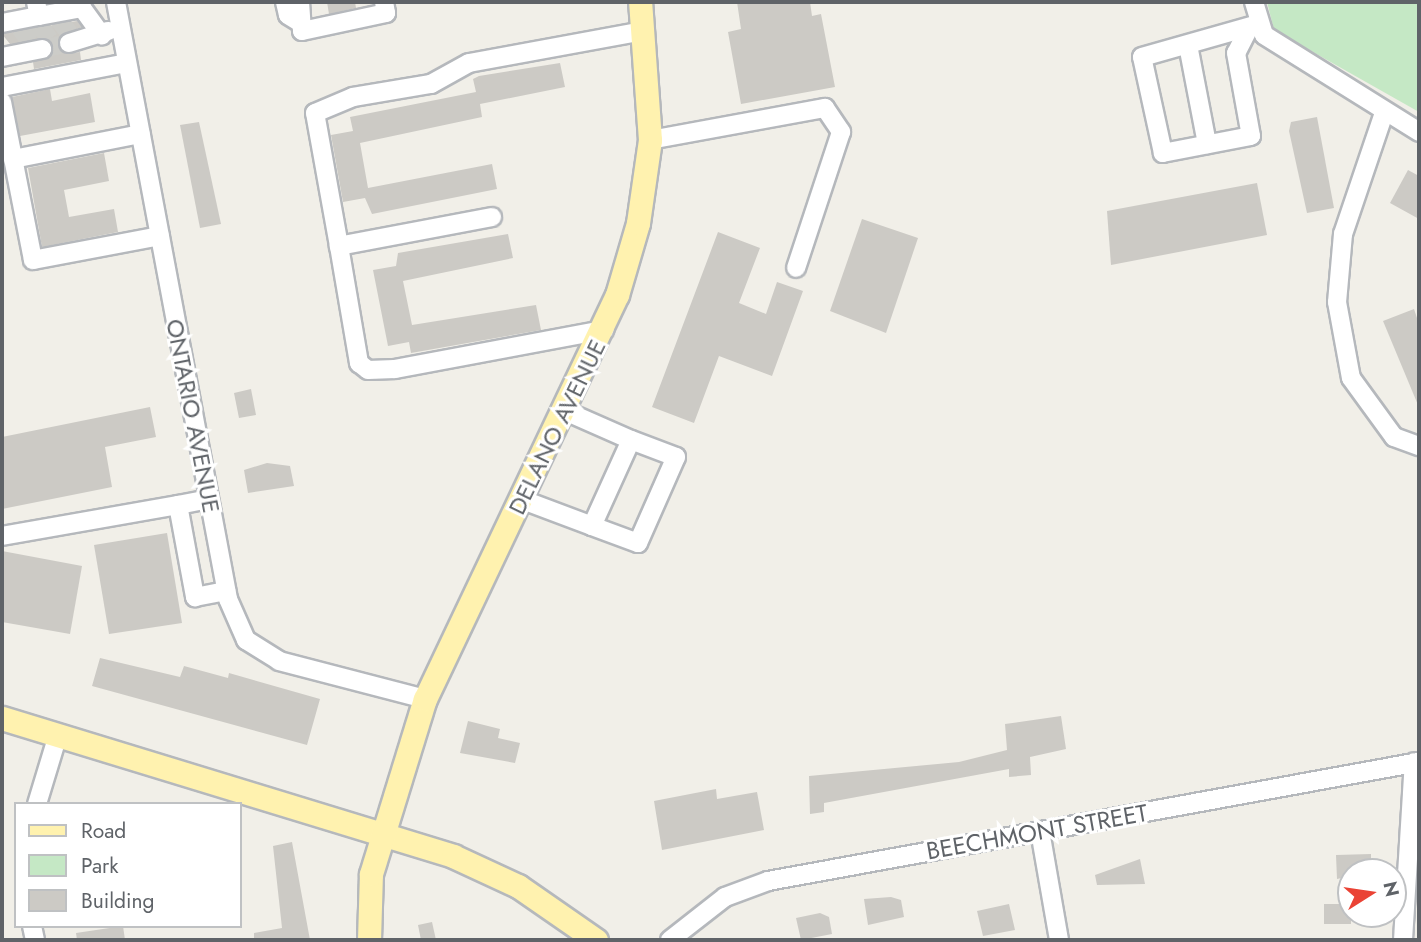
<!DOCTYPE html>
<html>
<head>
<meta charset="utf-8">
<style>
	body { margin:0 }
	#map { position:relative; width:1421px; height:942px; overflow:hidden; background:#f1efe8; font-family:Jost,sans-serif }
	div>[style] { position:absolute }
	.green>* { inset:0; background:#c5e8c5 }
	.building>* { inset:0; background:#cccac5 }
	.minor-tunnel>* { height:18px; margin-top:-9px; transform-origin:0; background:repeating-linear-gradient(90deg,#ccccc8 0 18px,transparent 0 27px) }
	.roads { filter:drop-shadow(2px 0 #b5b8bc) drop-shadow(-2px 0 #b5b8bc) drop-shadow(0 2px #b5b8bc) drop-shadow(0 -2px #b5b8bc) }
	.minor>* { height:18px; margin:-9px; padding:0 9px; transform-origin:9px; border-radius:9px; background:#fff }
	.major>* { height:23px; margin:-11.5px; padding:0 11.5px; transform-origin:11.5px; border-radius:11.5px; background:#fff2af }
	span { translate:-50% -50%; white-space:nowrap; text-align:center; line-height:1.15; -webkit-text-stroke:6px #fff; paint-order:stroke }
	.street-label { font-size:24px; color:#5f6368 }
	.frame { position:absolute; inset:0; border:4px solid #5f6368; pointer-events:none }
	.legend { position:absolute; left:14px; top:802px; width:228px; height:126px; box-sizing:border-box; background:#fff; border:2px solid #bfc1c3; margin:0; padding:9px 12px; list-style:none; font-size:21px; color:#5f6368 }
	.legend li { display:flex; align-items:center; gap:14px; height:35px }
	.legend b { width:35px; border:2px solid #bfc1c3 }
	.north { position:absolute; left:1337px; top:858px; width:70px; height:70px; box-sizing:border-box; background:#fff; border:2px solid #bfc1c3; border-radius:50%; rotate:78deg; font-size:19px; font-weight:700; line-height:28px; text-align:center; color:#5f6368 }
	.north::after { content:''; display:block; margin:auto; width:24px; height:32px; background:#ea4335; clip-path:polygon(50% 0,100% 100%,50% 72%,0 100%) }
</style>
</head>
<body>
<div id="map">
	<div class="green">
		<i style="clip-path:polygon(1267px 2px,1419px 2px,1419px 112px,1274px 30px)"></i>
	</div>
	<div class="building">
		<i style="clip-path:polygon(327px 2px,355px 2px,356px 8px,329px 14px)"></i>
		<i style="clip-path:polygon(737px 2px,810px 2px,812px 16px,821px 14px,835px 87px,741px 104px,728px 32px,741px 29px)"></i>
		<i style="clip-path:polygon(77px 21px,82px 27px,61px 35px,58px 46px,66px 54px,80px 52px,81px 60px,34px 69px,33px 62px,52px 53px,50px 41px,10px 44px,2px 34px)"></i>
		<i style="clip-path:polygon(560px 63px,565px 87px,480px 104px,482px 117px,360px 143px,368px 188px,492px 164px,497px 189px,372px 214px,365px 198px,343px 202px,331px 135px,353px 131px,350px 117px,476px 92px,473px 79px,479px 76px)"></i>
		<i style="clip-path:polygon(50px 89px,52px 101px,90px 93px,95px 122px,20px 136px,12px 97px)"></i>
		<i style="clip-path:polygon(1317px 117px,1334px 208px,1307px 213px,1289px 131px,1291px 122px)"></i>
		<i style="clip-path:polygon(199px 122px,221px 224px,200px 228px,180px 125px)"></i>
		<i style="clip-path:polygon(104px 153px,109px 181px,64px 190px,69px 217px,114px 209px,118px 232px,42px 247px,28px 168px)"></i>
		<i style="clip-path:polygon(1408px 170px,1419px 176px,1419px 219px,1390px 203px)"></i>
		<i style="clip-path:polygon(1257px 183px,1267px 235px,1111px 265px,1107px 211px)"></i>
		<i style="clip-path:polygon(862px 219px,918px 238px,886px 333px,830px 311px)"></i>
		<i style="clip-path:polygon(718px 232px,760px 248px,739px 303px,766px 314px,777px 282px,803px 291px,772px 376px,719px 356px,694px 423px,652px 407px)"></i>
		<i style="clip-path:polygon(508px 234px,513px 258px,403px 281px,412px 325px,536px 305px,541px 330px,411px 353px,409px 342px,388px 346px,373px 270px,396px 266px,398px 253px)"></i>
		<i style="clip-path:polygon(1414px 309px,1419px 324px,1418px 405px,1383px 321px)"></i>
		<i style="clip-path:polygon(251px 389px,256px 415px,239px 418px,234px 393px)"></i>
		<i style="clip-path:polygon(150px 407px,156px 437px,105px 447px,112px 487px,2px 509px,2px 437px)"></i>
		<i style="clip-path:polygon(267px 463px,290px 466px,294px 486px,248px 493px,244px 470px)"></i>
		<i style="clip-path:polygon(167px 533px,182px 623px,109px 634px,94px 545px)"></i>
		<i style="clip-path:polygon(2px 551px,82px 566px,70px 634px,2px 622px)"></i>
		<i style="clip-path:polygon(100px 658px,180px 677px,184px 666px,228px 678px,229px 673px,320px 699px,307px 745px,92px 686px)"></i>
		<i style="clip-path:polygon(1061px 716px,1066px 749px,1030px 757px,1031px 775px,1009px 777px,1009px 769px,824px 803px,824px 812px,810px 814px,809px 776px,959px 762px,1007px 750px,1005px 724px)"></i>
		<i style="clip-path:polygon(468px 721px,500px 729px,498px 738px,520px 743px,515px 763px,460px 753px)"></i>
		<i style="clip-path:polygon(716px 789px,717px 799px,757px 792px,764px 830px,662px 850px,654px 801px)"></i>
		<i style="clip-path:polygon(292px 842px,310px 940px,254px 940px,254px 933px,282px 928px,273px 846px)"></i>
		<i style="clip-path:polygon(1371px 854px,1371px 872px,1337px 879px,1336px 855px)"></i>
		<i style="clip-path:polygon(1140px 859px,1145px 884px,1097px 885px,1095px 875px)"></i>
		<i style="clip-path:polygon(891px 897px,901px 900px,904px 917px,868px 925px,864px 899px)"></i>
		<i style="clip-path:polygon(1009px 904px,1015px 930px,983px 936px,977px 911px)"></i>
		<i style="clip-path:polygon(1324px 904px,1351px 904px,1351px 924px,1324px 924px)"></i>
		<i style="clip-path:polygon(820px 913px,829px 917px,832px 934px,801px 940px,796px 918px)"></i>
		<i style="clip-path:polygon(432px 922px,436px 940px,421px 940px,418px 925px)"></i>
		<i style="clip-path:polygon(123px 926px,125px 940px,77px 940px,76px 933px)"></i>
	</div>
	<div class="minor-tunnel">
		<i style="left:59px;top:20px;width:18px;rotate:52deg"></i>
		<i style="left:39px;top:24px;width:27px;rotate:56deg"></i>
		<i style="left:20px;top:28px;width:17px;rotate:54deg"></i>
		<i style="left:42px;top:49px;width:28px;rotate:-13deg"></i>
	</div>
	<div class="roads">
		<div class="minor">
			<i style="left:36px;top:2px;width:14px;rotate:78deg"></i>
			<i style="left:39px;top:16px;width:44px;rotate:-10.5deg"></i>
			<i style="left:82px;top:8px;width:34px;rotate:54deg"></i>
			<i style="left:116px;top:2px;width:607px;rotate:79.37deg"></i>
			<i style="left:228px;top:599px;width:45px;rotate:66.3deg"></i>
			<i style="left:246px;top:640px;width:39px;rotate:32deg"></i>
			<i style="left:279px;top:661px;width:151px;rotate:14.6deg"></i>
			<i style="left:285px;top:2px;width:13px;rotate:77deg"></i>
			<i style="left:288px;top:15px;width:13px;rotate:32deg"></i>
			<i style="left:300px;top:2px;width:29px;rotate:86deg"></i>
			<i style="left:302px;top:31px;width:86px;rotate:-12.1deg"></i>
			<i style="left:386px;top:13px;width:11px;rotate:-100deg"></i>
			<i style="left:1254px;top:2px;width:34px;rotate:73deg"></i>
			<i style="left:1264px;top:35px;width:183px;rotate:32deg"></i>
			<i style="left:2px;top:23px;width:38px;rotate:-11deg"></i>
			<i style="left:1249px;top:28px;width:28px;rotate:117deg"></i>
			<i style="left:1236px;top:53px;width:84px;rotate:79.8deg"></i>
			<i style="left:1251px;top:136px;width:90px;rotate:169.1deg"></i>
			<i style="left:1163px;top:153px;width:98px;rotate:-102.3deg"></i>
			<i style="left:1142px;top:57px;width:122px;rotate:-15.8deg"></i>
			<i style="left:69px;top:43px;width:41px;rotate:-17.1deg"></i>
			<i style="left:1188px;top:45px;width:101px;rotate:79.1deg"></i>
			<i style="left:2px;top:57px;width:41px;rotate:-11.3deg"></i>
			<i style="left:2px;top:87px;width:127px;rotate:-10.9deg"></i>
			<i style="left:2px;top:102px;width:161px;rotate:78.9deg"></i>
			<i style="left:33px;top:260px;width:129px;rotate:-10.7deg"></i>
			<i style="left:1384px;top:113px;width:128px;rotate:108.7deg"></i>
			<i style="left:1343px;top:234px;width:68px;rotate:95deg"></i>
			<i style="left:1337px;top:302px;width:77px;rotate:79.6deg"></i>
			<i style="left:1351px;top:378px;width:73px;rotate:53.9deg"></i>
			<i style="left:1394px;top:437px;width:27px;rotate:20deg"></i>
			<i style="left:650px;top:140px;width:178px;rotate:-10.4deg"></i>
			<i style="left:825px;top:108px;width:29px;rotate:56deg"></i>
			<i style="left:841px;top:132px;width:143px;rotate:108.3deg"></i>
			<i style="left:13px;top:159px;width:130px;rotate:-11.1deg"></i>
			<i style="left:492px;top:217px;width:156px;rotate:169.3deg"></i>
			<i style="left:339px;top:246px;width:119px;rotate:80.3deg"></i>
			<i style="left:359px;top:363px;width:11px;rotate:38deg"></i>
			<i style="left:368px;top:370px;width:27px;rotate:-2deg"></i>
			<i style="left:395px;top:369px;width:213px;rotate:-10.6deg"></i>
			<i style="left:339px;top:246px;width:135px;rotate:-100.2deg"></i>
			<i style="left:315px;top:113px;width:41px;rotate:-22.8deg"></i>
			<i style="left:353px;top:97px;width:79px;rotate:-9.5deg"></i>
			<i style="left:431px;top:84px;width:43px;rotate:-28.9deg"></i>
			<i style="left:469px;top:63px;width:178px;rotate:-10.4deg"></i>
			<i style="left:209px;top:499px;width:32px;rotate:169deg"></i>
			<i style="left:178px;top:505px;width:94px;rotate:79.5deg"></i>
			<i style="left:195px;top:597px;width:32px;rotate:-11deg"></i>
			<i style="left:523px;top:500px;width:74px;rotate:20.6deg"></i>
			<i style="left:592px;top:526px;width:94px;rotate:-65.6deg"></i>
			<i style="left:631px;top:440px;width:72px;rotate:-156.3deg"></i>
			<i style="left:592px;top:526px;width:49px;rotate:20.3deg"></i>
			<i style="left:638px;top:543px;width:94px;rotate:-66.2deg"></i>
			<i style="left:676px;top:457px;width:48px;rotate:-159.3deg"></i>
			<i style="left:2px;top:536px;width:179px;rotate:-10deg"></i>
			<i style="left:37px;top:804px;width:69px;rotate:-73.1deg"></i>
			<i style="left:1040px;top:831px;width:111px;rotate:80.1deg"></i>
			<i style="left:32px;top:926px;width:14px;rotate:78deg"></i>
			<i style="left:670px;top:940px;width:70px;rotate:-38deg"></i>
			<i style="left:725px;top:897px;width:46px;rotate:-20.4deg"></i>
			<i style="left:768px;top:881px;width:662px;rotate:-10.36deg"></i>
			<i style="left:1403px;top:940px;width:178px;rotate:-86.5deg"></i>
		</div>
		<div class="major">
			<i style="left:2px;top:718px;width:472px;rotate:17deg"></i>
			<i style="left:453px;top:856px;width:72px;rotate:24.8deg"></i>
			<i style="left:518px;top:886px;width:95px;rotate:34.7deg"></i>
			<i style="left:369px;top:940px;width:66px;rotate:-88.3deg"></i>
			<i style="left:371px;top:874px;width:183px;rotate:-72.9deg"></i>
			<i style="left:425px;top:699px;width:447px;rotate:-64.6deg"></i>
			<i style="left:617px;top:295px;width:75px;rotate:-73.7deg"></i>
			<i style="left:638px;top:223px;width:84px;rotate:-81.8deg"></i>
			<i style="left:650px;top:140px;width:138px;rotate:-94.1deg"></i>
		</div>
	</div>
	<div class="street-label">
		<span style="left:193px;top:416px;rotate:79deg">ONTARIO AVENUE</span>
		<span style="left:557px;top:427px;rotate:-64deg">DELANO AVENUE</span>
		<span style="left:1037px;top:832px;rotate:-10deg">BEECHMONT STREET</span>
	</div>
	<div class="frame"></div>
	<ul class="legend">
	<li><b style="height:9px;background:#fff2af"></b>Road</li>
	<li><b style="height:19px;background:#c5e8c5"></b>Park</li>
	<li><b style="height:19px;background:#cccac5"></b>Building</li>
	</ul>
	<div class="north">N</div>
</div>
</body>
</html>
